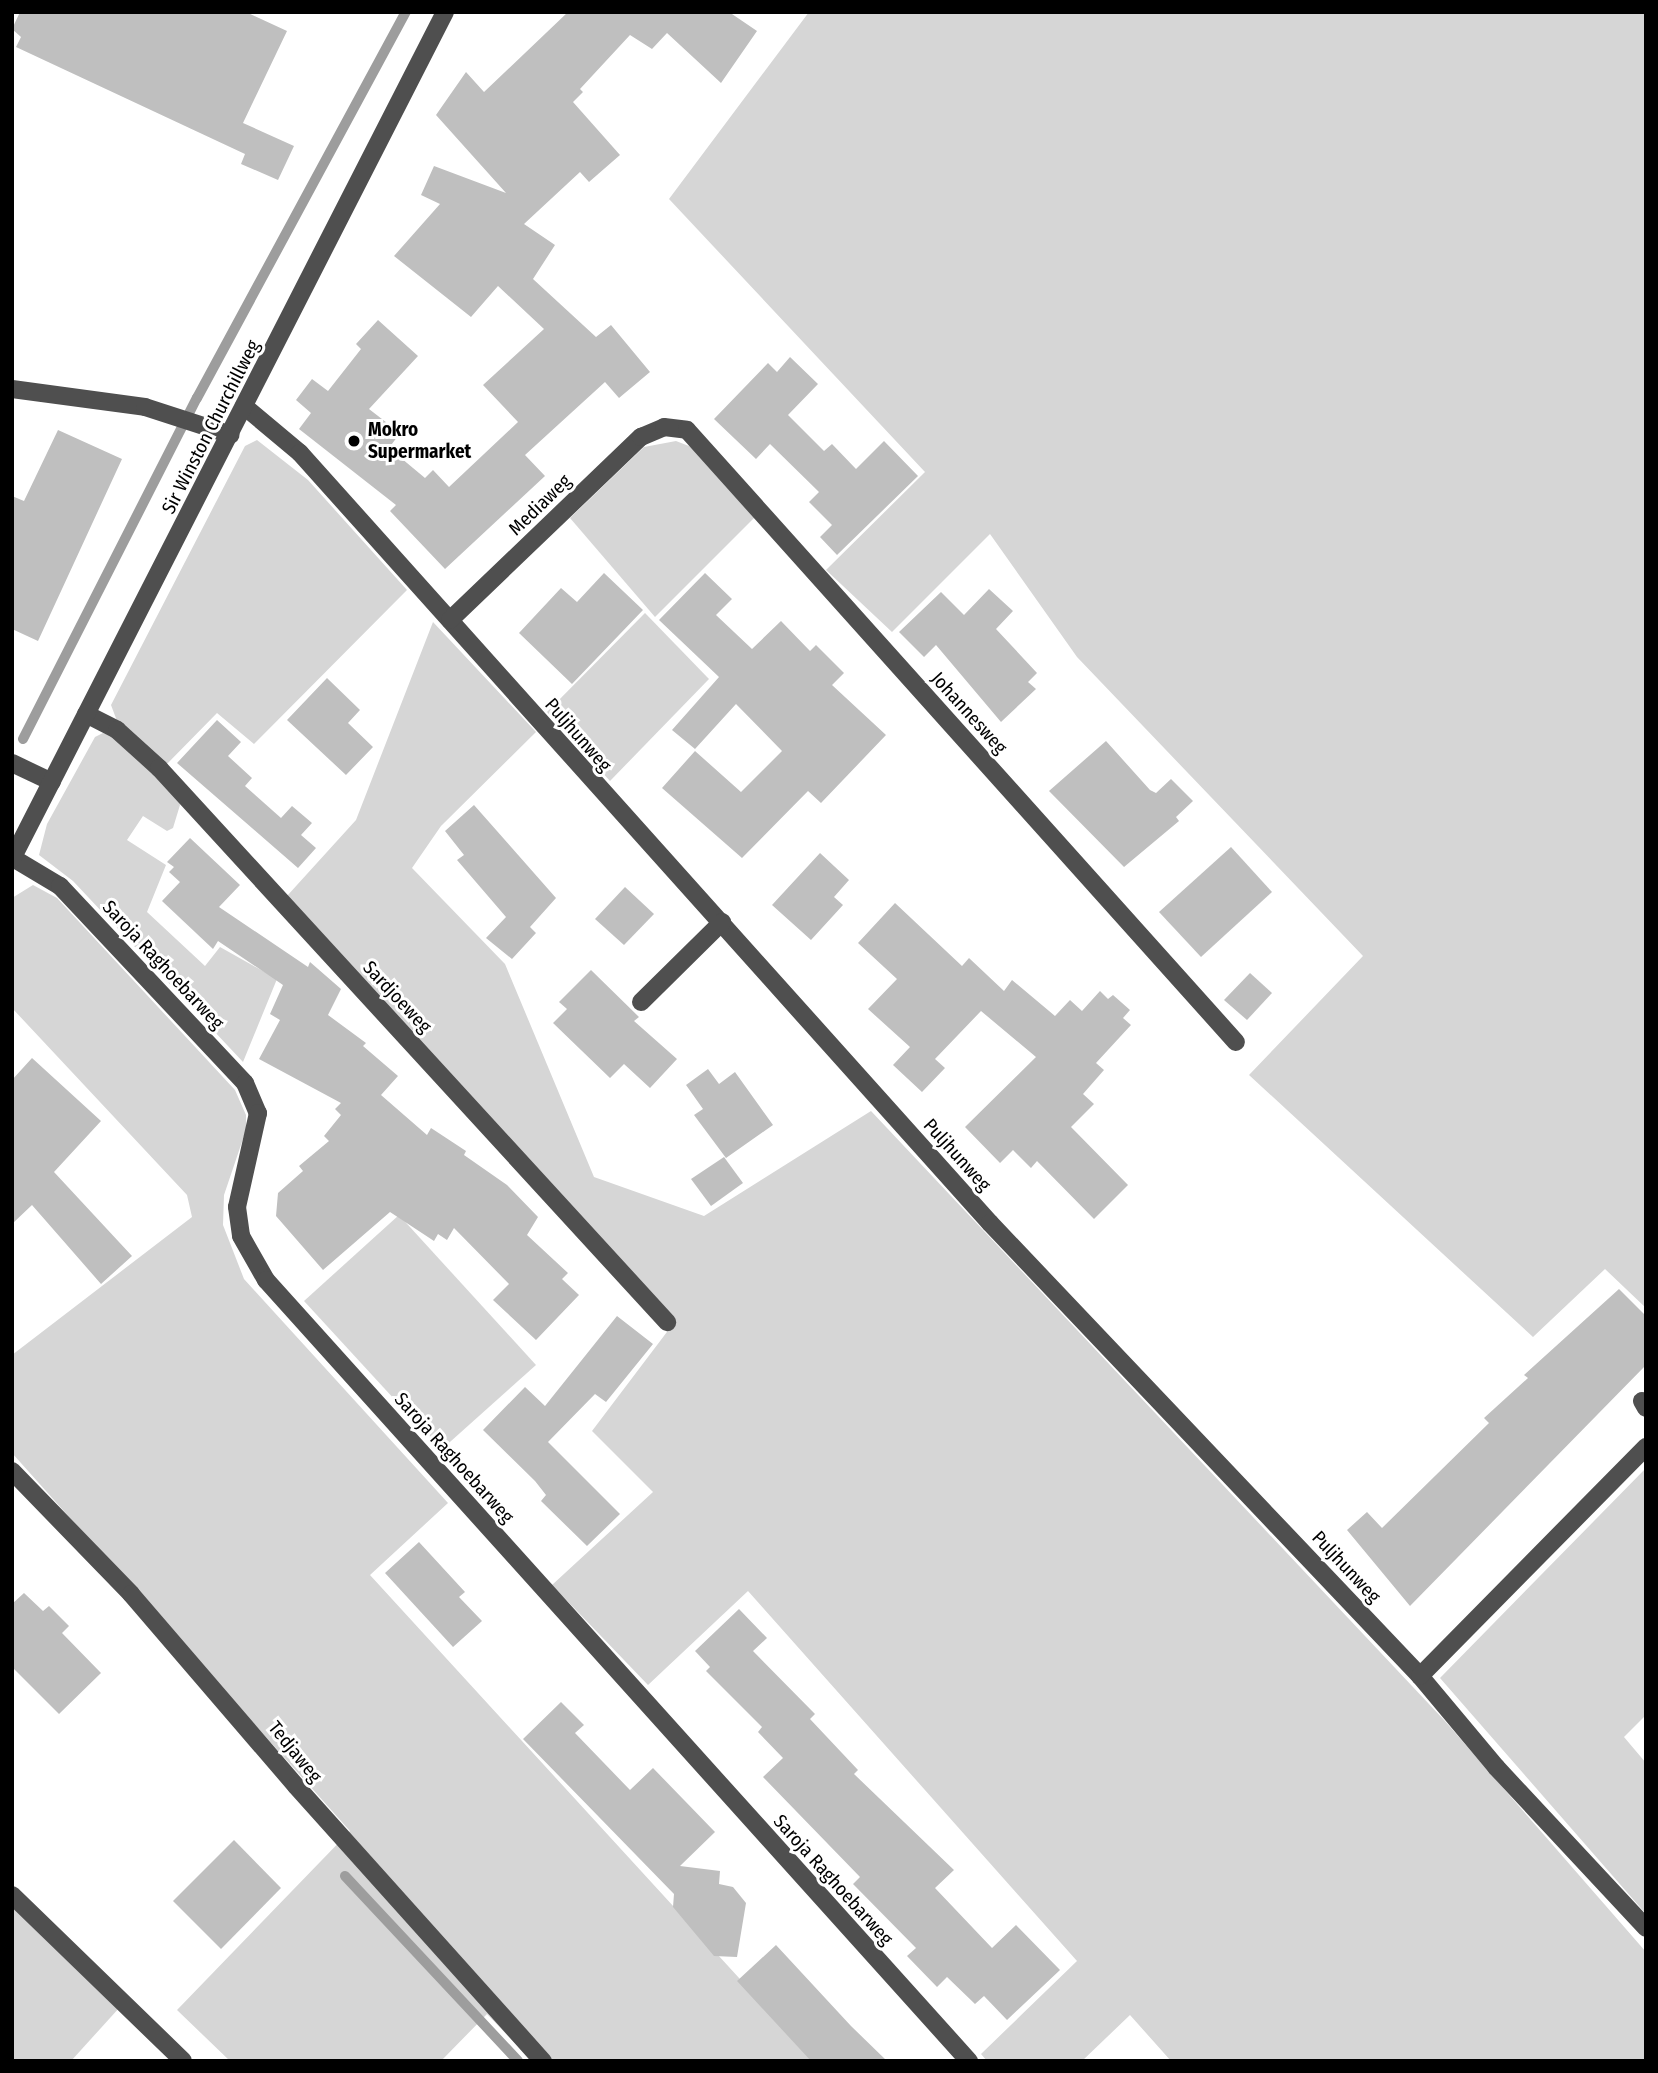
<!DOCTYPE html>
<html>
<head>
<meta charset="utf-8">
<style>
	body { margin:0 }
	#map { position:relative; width:1658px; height:2073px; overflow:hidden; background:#fff; font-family:"Fira Sans Condensed",sans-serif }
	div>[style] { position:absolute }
	.green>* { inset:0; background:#d6d6d6 }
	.stream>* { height:10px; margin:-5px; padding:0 5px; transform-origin:5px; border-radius:5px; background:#9d9d9d }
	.building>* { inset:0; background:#bfbfbf }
	.minor>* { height:18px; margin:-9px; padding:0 9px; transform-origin:9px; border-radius:9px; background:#4f4f4f }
	.dots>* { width:19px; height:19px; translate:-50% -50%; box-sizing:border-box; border:4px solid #fff; border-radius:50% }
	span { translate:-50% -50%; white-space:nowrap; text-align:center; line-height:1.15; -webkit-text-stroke:6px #fff; paint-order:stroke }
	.street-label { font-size:19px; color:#000 }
	.poi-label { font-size:19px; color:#000; font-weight:700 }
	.left { translate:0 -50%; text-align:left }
	.frame { position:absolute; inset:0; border:14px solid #000; pointer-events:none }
</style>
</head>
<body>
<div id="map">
	<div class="green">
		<i style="clip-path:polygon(809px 12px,1646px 12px,1646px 1308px,1605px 1269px,1533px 1337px,1249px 1075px,1363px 956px,1077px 657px,990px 534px,892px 632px,826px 570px,925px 472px,669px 199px)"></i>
		<i style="clip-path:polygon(257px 440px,308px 480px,407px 590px,254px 744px,217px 713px,165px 766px,117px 721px,111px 705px,245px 446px)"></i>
		<i style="clip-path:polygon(676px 441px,694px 448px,757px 515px,655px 617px,570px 518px,644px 447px)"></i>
		<i style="clip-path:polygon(645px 613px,709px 679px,610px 781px,547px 712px)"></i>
		<i style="clip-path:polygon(433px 622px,536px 732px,441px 826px,412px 868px,505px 964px,594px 1177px,704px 1216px,871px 1111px,1444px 1720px,1646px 1952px,1646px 2061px,1171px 2061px,1130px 2015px,1082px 2061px,987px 2061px,981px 2054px,1077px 1961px,748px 1591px,648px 1685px,552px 1585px,653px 1492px,592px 1431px,676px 1320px,287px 896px,356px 820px)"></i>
		<i style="clip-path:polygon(103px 733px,115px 737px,178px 798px,180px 805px,173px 828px,167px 831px,143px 816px,127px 840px,166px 865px,147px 912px,205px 966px,220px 947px,277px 979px,243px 1062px,73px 881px,39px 855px,47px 824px,95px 737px)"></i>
		<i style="clip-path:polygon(33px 885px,57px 898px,235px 1090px,246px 1115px,246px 1130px,224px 1195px,223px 1225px,244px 1279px,448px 1503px,370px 1575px,815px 2061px,532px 2061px,487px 2014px,441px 2061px,230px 2061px,177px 2010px,350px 1831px,12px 1453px,12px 1355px,192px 1217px,187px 1195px,12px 1008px,12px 898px)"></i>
		<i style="clip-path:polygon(399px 1215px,536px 1365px,441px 1450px,304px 1301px)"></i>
		<i style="clip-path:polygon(1646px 1468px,1646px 1715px,1624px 1737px,1646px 1763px,1646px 1914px,1440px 1678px)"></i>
		<i style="clip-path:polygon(12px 1907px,120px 2007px,71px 2061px,12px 2061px)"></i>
	</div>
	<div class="stream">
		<i style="left:23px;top:739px;width:383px;rotate:-63deg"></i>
		<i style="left:197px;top:398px;width:439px;rotate:-61.6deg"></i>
		<i style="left:345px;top:1876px;width:253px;rotate:46.9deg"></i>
	</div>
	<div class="building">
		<i style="clip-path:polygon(20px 12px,246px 12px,287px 31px,243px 123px,294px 146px,278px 180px,241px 164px,245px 154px,16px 47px,21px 37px,12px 29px)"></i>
		<i style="clip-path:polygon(568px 12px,729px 12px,757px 31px,721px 83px,667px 33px,652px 49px,630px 35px,580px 89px,583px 92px,573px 102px,620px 155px,589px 182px,580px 172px,524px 224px,555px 245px,533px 279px,596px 337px,611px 325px,650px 372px,619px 398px,605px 382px,525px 455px,545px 476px,445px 569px,390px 511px,396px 505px,299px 429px,311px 413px,296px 400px,312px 379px,328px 391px,361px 349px,356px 344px,378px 320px,418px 356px,369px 409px,400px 433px,389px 448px,425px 478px,433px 470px,449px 487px,518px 422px,483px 385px,544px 329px,498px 286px,471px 317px,394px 256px,440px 204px,421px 195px,434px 166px,506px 193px,436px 115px,466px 72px,484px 92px)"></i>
		<i style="clip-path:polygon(790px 357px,818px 384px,788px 415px,824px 451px,832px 444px,856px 469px,884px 441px,918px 476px,837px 555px,820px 537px,832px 525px,809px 502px,819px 492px,770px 444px,756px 459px,714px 419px,768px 363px,777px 372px)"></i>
		<i style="clip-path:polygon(58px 430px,122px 459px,38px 641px,12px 629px,12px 496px,24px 501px)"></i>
		<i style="clip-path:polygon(604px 573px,643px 610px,572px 684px,519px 633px,561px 588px,577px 602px)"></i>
		<i style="clip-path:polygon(705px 573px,732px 599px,716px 615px,752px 649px,781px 621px,810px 651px,816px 645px,844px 673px,832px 685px,886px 735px,821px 803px,808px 791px,742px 858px,662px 788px,695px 751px,741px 792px,782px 751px,736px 704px,695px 749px,672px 730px,719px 677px,659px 620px)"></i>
		<i style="clip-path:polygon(989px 589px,1013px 611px,996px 629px,1037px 673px,1028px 682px,1036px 689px,1001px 722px,936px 645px,924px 657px,899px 632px,941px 592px,964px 615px)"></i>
		<i style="clip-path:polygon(327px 678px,360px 710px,348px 723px,373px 747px,346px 775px,287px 720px)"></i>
		<i style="clip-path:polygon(217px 720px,241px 742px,228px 756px,252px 778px,245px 786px,281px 818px,292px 806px,312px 823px,301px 835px,316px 848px,298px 868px,177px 763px)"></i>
		<i style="clip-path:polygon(1106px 741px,1150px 790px,1156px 793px,1171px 779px,1193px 801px,1176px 817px,1179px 821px,1124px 867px,1049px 791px)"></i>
		<i style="clip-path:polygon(474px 805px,556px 898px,530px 927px,536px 933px,512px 959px,486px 938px,506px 917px,457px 860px,464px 855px,445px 831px)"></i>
		<i style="clip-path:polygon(190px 838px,240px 885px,219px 907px,308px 967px,310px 962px,341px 989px,328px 1015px,366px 1043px,363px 1046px,398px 1076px,381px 1095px,427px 1135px,431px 1128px,466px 1151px,464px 1155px,507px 1185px,538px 1217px,527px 1235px,568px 1273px,562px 1279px,579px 1295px,536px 1340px,493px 1300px,509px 1284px,454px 1228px,447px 1240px,438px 1234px,434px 1241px,390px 1212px,323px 1270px,276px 1216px,278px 1193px,303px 1171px,299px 1166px,329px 1141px,324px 1136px,341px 1115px,335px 1109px,341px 1103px,259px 1059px,280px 1020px,270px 1014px,283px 985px,218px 941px,213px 949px,162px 901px,180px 882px,169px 872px,174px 867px,167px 862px)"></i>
		<i style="clip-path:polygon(1231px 847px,1272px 892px,1201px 957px,1159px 912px)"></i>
		<i style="clip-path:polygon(820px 853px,849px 880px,834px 897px,843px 905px,811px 940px,772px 905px)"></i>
		<i style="clip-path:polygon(625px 887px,654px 914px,624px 945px,595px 919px)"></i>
		<i style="clip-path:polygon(895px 903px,962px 966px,969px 958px,1004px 991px,1012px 980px,1055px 1016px,1070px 1000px,1082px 1011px,1100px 991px,1108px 999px,1113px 995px,1130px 1010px,1123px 1018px,1131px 1025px,1096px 1063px,1104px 1070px,1083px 1094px,1094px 1104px,1071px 1127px,1128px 1185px,1094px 1219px,1037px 1161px,1031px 1168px,1013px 1150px,1000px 1163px,965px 1127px,1036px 1057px,981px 1011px,935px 1059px,945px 1068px,922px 1092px,893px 1065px,910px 1047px,868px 1009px,897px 979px,858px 943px)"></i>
		<i style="clip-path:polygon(591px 970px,639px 1017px,634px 1021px,677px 1059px,650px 1088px,624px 1064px,610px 1078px,553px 1023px,567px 1009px,559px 1002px)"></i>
		<i style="clip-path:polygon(1250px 973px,1272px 993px,1247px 1020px,1224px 1000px)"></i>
		<i style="clip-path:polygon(32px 1058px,101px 1121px,54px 1172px,132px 1256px,101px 1284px,32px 1205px,12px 1224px,12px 1080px)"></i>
		<i style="clip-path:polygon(708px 1069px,719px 1084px,735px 1072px,773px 1125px,726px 1158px,694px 1115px,703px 1109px,686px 1085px)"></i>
		<i style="clip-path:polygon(724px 1157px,743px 1183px,711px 1206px,691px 1179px)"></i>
		<i style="clip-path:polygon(1619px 1289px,1646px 1316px,1646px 1365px,1410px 1606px,1347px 1530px,1367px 1512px,1382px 1528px,1489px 1423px,1484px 1418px,1528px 1378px,1524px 1375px)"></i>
		<i style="clip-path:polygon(617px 1316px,653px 1344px,606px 1402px,595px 1394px,548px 1442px,620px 1514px,587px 1546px,541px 1501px,546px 1495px,535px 1481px,483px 1430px,525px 1387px,545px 1406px)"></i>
		<i style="clip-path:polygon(419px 1542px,465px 1592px,459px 1597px,482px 1621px,453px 1647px,385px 1573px)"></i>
		<i style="clip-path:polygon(24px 1593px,43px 1611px,49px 1606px,69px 1626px,62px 1633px,101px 1673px,59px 1714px,12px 1667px,12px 1604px)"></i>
		<i style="clip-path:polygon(739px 1609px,767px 1638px,753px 1651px,815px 1714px,810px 1719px,858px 1770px,854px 1774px,954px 1870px,935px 1888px,992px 1948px,1016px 1925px,1060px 1970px,1007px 2020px,984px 1996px,975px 2004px,947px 1977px,937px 1987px,907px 1956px,916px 1948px,853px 1884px,860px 1877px,763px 1777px,783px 1758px,758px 1732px,762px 1727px,706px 1671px,710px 1667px,695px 1651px)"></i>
		<i style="clip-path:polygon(561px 1702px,584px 1725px,575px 1733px,630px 1790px,653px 1768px,715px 1832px,680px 1866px,720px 1871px,719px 1884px,733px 1887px,746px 1903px,737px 1957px,714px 1956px,673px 1907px,674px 1894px,523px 1739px)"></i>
		<i style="clip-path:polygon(234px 1840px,281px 1888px,221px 1949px,173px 1901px)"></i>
		<i style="clip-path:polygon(776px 1945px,851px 2026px,887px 2061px,811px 2061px,737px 1981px)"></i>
	</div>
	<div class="minor">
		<i style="left:12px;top:389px;width:134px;rotate:7.7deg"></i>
		<i style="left:145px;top:407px;width:90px;rotate:18deg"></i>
		<i style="left:244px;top:406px;width:73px;rotate:40deg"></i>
		<i style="left:300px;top:453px;width:1034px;rotate:48.14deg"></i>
		<i style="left:990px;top:1223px;width:625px;rotate:46.49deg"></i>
		<i style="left:1420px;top:1676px;width:119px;rotate:50.1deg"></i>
		<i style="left:1496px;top:1767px;width:220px;rotate:47deg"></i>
		<i style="left:450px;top:620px;width:265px;rotate:-43.8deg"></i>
		<i style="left:641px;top:437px;width:25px;rotate:-23deg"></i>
		<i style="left:664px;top:427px;width:23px;rotate:7deg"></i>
		<i style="left:687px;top:430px;width:822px;rotate:48.11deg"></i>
		<i style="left:86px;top:714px;width:35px;rotate:27deg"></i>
		<i style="left:117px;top:730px;width:57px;rotate:42.1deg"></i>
		<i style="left:159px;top:768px;width:752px;rotate:47.48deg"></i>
		<i style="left:12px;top:763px;width:44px;rotate:25.4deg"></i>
		<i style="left:13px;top:858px;width:55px;rotate:30.8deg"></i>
		<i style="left:60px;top:886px;width:270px;rotate:46.8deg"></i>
		<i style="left:245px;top:1083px;width:33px;rotate:67deg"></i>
		<i style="left:258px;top:1113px;width:96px;rotate:102.6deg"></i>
		<i style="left:237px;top:1207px;width:29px;rotate:82deg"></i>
		<i style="left:241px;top:1236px;width:51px;rotate:60.4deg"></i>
		<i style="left:266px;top:1280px;width:1051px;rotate:48.01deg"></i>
		<i style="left:12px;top:859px;width:951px;rotate:-62.92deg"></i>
		<i style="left:641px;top:1002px;width:114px;rotate:-44.6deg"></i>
		<i style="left:1642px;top:1401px;width:8px;rotate:60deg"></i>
		<i style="left:12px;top:1471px;width:171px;rotate:45.9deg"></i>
		<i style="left:131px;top:1594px;width:253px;rotate:49.3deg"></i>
		<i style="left:296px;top:1786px;width:370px;rotate:48.1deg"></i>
		<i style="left:1420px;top:1676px;width:322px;rotate:-45.4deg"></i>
		<i style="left:12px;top:1895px;width:238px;rotate:44.1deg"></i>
	</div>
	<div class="dots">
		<i style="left:354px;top:441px;background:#000"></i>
	</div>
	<div class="street-label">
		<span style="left:211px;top:427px;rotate:-63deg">Sir Winston Churchillweg</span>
		<span style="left:540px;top:505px;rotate:-44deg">Mediaweg</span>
		<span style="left:969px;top:713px;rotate:48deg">Johannesweg</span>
		<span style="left:578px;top:735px;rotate:49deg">Puljhunweg</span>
		<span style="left:163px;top:965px;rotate:47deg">Saroja Raghoebarweg</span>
		<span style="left:397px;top:997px;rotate:47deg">Sardjoeweg</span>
		<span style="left:957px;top:1155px;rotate:48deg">Puljhunweg</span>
		<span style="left:454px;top:1458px;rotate:48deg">Saroja Raghoebarweg</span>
		<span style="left:1346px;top:1567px;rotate:47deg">Puljhunweg</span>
		<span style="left:295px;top:1752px;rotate:51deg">Tedjaweg</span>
		<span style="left:833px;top:1880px;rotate:48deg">Saroja Raghoebarweg</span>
	</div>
	<div class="poi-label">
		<span class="left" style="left:368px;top:441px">Mokro<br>Supermarket</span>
	</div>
	<div class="frame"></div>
</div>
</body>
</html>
